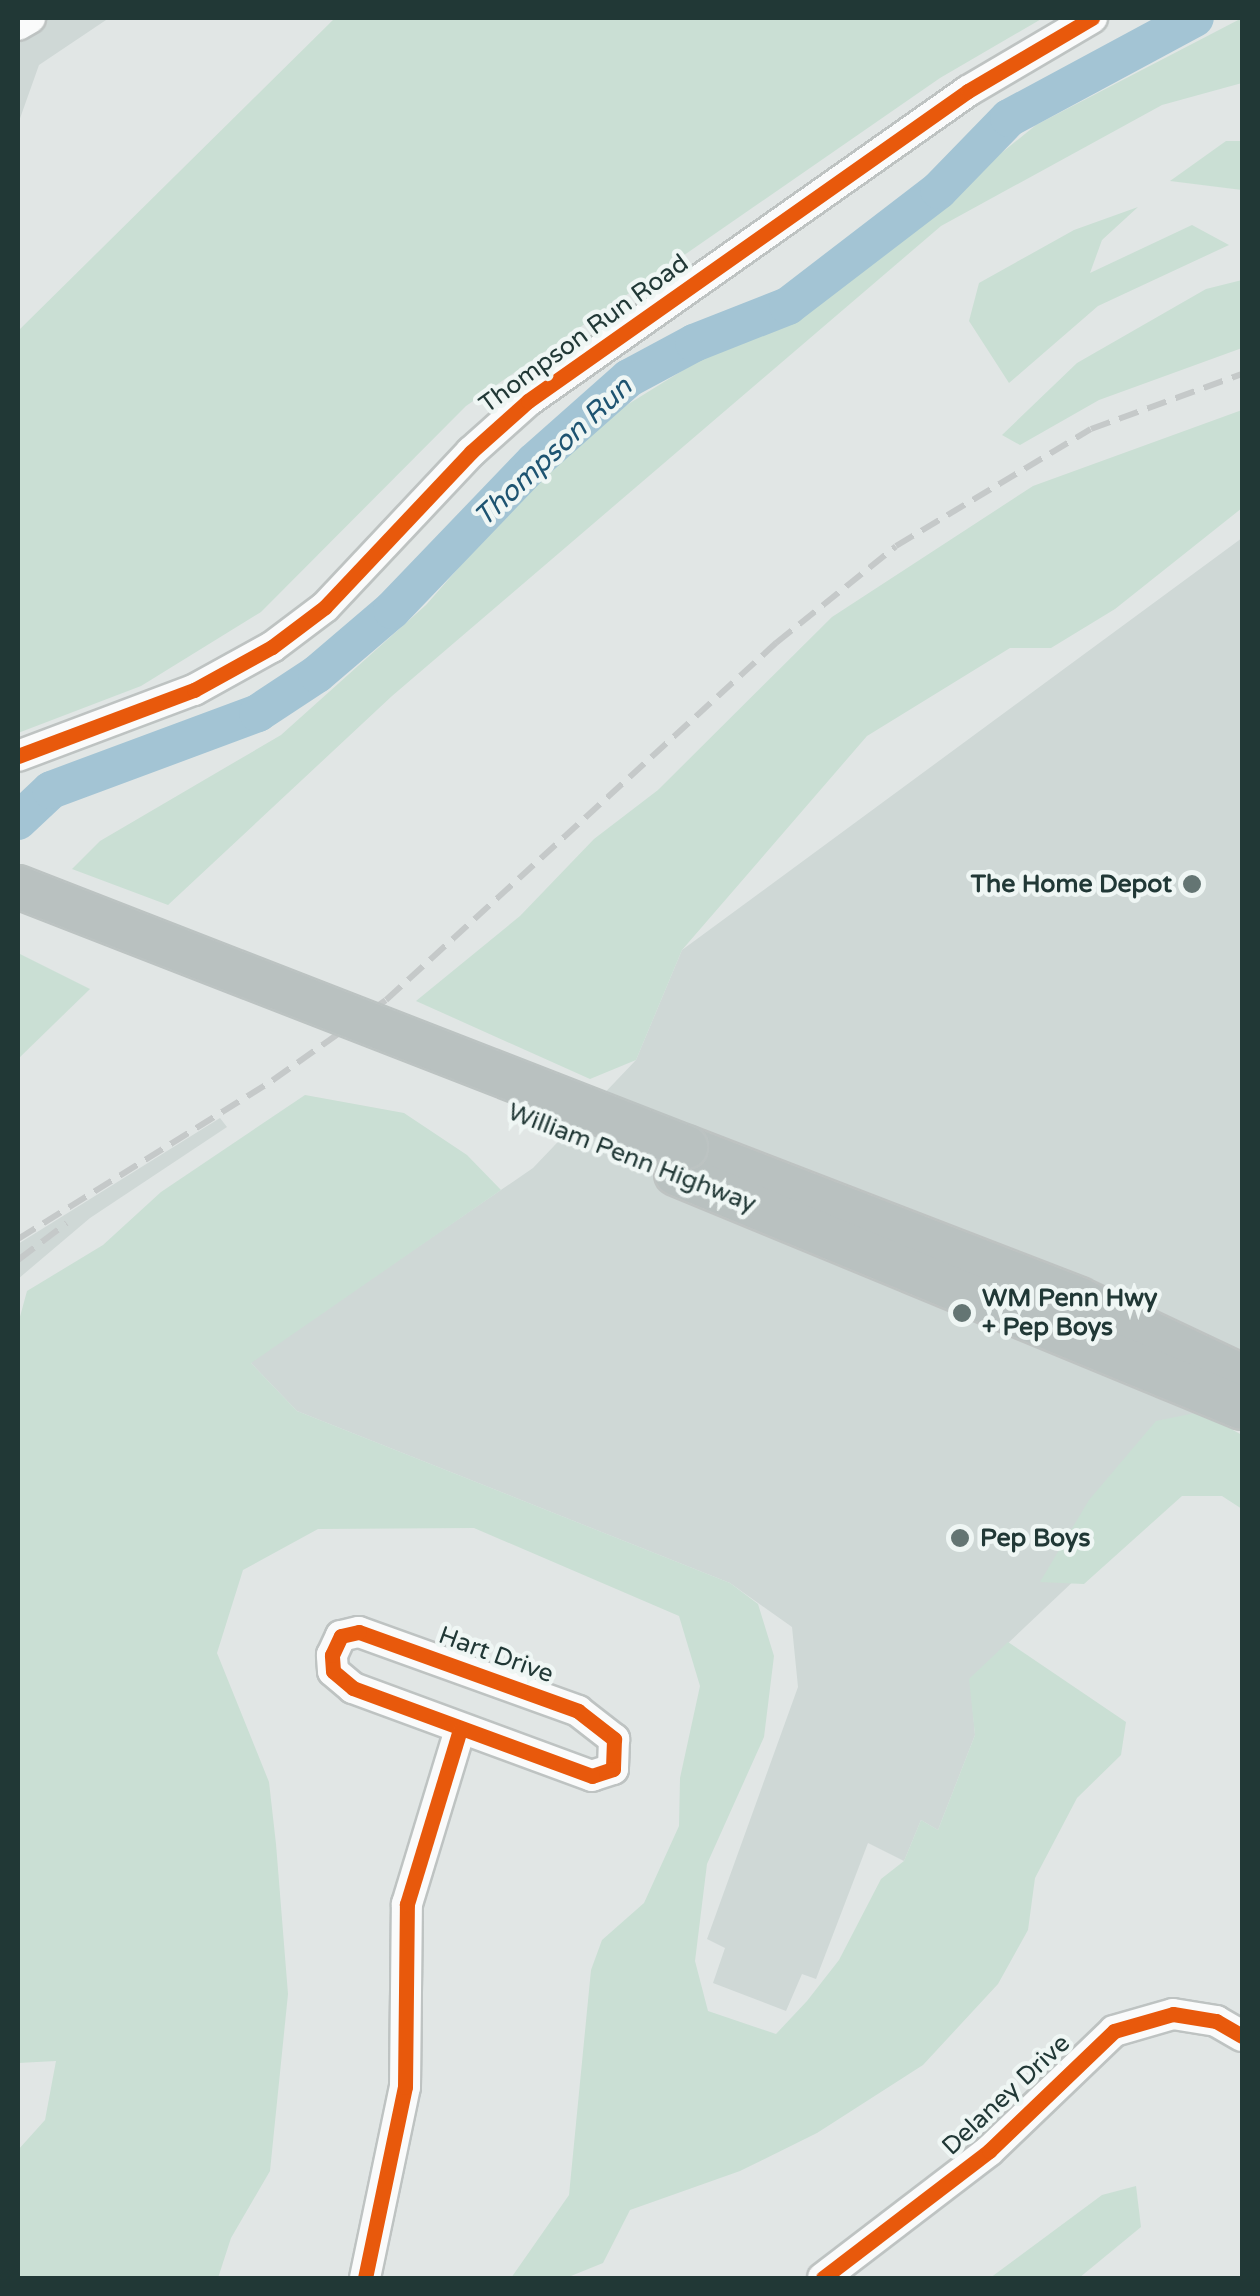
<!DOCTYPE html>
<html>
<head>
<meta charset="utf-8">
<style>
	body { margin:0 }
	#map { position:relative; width:1260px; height:2296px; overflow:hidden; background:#e1e6e5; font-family:"Varela Round",sans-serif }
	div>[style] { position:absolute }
	.built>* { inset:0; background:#cfd8d6 }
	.green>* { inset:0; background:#cadfd4 }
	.river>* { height:38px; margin:-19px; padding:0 19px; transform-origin:19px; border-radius:19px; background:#a3c4d4 }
	.roads { filter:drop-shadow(2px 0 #bec3c2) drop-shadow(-2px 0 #bec3c2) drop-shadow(0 2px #bec3c2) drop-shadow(0 -2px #bec3c2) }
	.minor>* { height:30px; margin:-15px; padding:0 15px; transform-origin:15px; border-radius:15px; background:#fafbfb }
	.highway>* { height:42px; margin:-21px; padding:0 21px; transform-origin:21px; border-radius:21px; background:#b9c1c0 }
	.rail>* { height:6px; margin-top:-3px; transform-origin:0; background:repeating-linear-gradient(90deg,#c5c9c9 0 20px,transparent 0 30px) }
	.bridges { filter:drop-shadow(2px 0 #bcc3c2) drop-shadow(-2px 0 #bcc3c2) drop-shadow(0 2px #bcc3c2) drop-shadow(0 -2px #bcc3c2) }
	.highway-bridge>* { height:42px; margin:-21px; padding:0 21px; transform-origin:21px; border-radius:21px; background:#b9c1c0 }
	.cycleway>* { height:15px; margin:-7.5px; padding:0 7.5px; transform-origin:7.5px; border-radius:7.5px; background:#e8590c }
	.dots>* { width:28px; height:28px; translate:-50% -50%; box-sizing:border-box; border:5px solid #eff6f4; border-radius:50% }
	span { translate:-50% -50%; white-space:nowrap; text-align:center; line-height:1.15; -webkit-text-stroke:9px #eff6f4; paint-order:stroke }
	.street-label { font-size:25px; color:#213836 }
	.poi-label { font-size:25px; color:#213836; font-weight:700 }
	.right { translate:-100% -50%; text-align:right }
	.left { translate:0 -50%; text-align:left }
	.water-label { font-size:28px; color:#1e5471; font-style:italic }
	.frame { position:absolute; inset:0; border:20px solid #213836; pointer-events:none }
</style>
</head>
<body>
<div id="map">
	<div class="built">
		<i style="clip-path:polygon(18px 18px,109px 18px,39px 65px,18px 124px)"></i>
		<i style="clip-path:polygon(1242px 538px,1242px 1422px,970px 1679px,975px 1735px,938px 1830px,921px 1820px,904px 1861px,868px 1843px,816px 1979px,802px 1974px,786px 2011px,713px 1983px,725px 1948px,707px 1939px,798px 1687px,792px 1627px,730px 1583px,297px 1411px,250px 1362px,533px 1168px,636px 1060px,682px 950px)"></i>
		<i style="clip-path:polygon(220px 1118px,227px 1127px,90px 1218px,18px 1279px,18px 1244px)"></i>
	</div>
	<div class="green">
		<i style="clip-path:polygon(335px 18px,1043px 18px,940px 78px,466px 406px,261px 612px,141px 686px,18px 733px,18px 331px)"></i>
		<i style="clip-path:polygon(1242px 18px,1242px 83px,1162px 105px,941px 226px,392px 696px,168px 905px,72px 869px,100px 841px,281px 735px,426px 605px,511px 508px,614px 413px,701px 359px,790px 324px,1036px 125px)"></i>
		<i style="clip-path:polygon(1226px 141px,1242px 141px,1242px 190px,1170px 181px)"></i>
		<i style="clip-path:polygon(1138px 207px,1102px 240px,1090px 273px,1192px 225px,1229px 245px,1098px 306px,1009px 383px,969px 321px,979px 283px,1074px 230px)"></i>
		<i style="clip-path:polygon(1242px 280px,1242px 348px,1099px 400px,1020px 445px,1002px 435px,1077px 363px,1206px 289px)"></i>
		<i style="clip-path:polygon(1242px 410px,1242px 508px,1115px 609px,1051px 648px,1010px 648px,867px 736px,682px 950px,636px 1060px,590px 1079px,416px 1001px,520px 916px,594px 839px,658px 790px,832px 617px,1033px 486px)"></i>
		<i style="clip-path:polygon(18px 953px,90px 989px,18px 1059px)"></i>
		<i style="clip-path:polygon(305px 1095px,404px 1113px,467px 1155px,501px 1190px,251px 1363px,297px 1411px,730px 1583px,758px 1604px,774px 1656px,764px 1737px,707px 1864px,695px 1961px,708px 2011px,776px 2034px,807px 2001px,839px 1960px,881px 1879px,904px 1861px,921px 1820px,938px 1830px,975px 1735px,969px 1679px,1008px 1642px,1126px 1722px,1121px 1755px,1077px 1798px,1035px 1878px,1028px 1930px,998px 1984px,923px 2065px,817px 2133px,740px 2171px,630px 2210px,603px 2263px,566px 2278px,511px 2278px,569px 2195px,591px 1970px,602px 1940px,644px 1903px,679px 1826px,680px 1778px,700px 1686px,679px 1616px,474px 1528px,318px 1529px,243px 1570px,217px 1653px,269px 1782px,276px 1844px,288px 1994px,270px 2171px,231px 2238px,218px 2278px,18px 2278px,18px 2150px,45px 2120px,56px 2061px,18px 2063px,18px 1324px,27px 1291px,103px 1245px,161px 1192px)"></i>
		<i style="clip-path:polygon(1200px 1412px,1242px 1435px,1242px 1509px,1222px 1496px,1182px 1496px,1084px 1584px,1040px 1582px,1089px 1500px,1156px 1421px)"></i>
		<i style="clip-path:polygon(1136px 2186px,1141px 2227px,1079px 2278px,990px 2278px,1102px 2195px)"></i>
	</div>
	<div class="river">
		<i style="left:18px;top:821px;width:45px;rotate:-43.2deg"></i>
		<i style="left:51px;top:790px;width:221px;rotate:-20.4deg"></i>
		<i style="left:258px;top:713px;width:71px;rotate:-33.5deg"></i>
		<i style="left:317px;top:674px;width:99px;rotate:-40.5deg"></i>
		<i style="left:392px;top:610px;width:205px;rotate:-46.2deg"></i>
		<i style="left:534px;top:462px;width:127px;rotate:-41.5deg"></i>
		<i style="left:629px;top:378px;width:74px;rotate:-28.3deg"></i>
		<i style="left:694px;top:343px;width:101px;rotate:-21.5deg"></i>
		<i style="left:788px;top:306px;width:190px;rotate:-37.5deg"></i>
		<i style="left:939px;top:190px;width:100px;rotate:-45.8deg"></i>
		<i style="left:1009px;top:118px;width:211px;rotate:-28.3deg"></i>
	</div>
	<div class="roads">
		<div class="minor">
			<i style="left:18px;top:25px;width:14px;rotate:-30deg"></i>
			<i style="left:18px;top:756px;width:188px;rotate:-20.6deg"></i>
			<i style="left:194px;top:690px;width:89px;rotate:-28.9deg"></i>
			<i style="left:272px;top:647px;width:66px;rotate:-37deg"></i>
			<i style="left:325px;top:607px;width:213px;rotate:-46.7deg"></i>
			<i style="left:471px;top:452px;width:76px;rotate:-41.8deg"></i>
			<i style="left:528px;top:401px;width:538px;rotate:-35.17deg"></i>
			<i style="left:968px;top:91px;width:144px;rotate:-30.5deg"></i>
			<i style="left:359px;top:1632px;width:233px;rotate:19.8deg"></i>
			<i style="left:578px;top:1711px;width:46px;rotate:37.9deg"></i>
			<i style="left:614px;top:1739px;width:30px;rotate:92deg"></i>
			<i style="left:613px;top:1769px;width:22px;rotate:162deg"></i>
			<i style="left:592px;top:1776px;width:255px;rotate:-159.8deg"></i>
			<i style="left:353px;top:1688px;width:26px;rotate:-140deg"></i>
			<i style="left:333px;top:1671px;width:16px;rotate:-94deg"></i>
			<i style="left:332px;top:1655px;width:21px;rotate:-65deg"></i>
			<i style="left:341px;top:1636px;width:18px;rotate:-13deg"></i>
			<i style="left:365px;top:2278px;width:195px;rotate:-78.2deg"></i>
			<i style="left:405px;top:2087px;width:183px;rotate:-89.4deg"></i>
			<i style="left:407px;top:1904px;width:182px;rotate:-73.1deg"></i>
			<i style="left:823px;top:2278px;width:209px;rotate:-37.4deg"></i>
			<i style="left:989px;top:2151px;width:173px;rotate:-43.8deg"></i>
			<i style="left:1114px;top:2031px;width:61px;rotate:-16.1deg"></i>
			<i style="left:1173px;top:2014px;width:44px;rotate:9.2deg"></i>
			<i style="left:1216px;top:2021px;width:30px;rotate:30deg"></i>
		</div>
		<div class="highway">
			<i style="left:686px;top:1147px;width:421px;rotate:21.1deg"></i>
			<i style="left:1079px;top:1299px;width:180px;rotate:25.3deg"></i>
			<i style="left:676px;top:1174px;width:612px;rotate:22.46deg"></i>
		</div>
	</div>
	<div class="rail">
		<i style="left:18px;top:1239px;width:301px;rotate:-31.9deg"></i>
		<i style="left:273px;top:1080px;width:138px;rotate:-35.3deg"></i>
		<i style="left:386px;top:1000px;width:529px;rotate:-42.47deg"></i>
		<i style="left:776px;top:643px;width:154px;rotate:-38.9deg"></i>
		<i style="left:896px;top:546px;width:227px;rotate:-31deg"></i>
		<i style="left:1091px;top:429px;width:161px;rotate:-20deg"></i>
		<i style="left:18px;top:1260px;width:61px;rotate:-37.1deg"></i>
	</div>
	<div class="bridges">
		<div class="highway-bridge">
			<i style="left:18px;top:887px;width:717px;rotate:21.27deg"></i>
		</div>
	</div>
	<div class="cycleway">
		<i style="left:18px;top:756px;width:188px;rotate:-20.6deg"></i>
		<i style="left:194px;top:690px;width:89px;rotate:-28.9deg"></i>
		<i style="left:272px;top:647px;width:66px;rotate:-37deg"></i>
		<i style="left:325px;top:607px;width:213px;rotate:-46.7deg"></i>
		<i style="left:471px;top:452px;width:76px;rotate:-41.8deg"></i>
		<i style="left:528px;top:401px;width:538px;rotate:-35.17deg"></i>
		<i style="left:968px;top:91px;width:144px;rotate:-30.5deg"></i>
		<i style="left:359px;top:1632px;width:233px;rotate:19.8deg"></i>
		<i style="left:578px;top:1711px;width:46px;rotate:37.9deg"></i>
		<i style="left:614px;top:1739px;width:30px;rotate:92deg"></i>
		<i style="left:613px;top:1769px;width:22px;rotate:162deg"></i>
		<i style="left:592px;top:1776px;width:255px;rotate:-159.8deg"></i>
		<i style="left:353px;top:1688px;width:26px;rotate:-140deg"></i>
		<i style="left:333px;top:1671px;width:16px;rotate:-94deg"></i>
		<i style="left:332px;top:1655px;width:21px;rotate:-65deg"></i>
		<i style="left:341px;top:1636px;width:18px;rotate:-13deg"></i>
		<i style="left:365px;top:2278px;width:195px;rotate:-78.2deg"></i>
		<i style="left:405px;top:2087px;width:183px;rotate:-89.4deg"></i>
		<i style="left:407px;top:1904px;width:182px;rotate:-73.1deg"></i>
		<i style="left:823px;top:2278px;width:209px;rotate:-37.4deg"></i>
		<i style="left:989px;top:2151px;width:173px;rotate:-43.8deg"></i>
		<i style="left:1114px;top:2031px;width:61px;rotate:-16.1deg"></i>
		<i style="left:1173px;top:2014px;width:44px;rotate:9.2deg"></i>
		<i style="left:1216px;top:2021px;width:30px;rotate:30deg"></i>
	</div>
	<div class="dots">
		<i style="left:1192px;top:884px;background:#647573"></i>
		<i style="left:962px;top:1313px;background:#647573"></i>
		<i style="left:960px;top:1538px;background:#647573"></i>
	</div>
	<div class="street-label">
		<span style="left:584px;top:334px;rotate:-36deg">Thompson Run Road</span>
		<span style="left:632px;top:1158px;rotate:21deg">William Penn Highway</span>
		<span style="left:496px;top:1655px;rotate:20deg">Hart Drive</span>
		<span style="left:1006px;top:2095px;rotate:-43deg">Delaney Drive</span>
	</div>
	<div class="poi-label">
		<span class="right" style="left:1172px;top:884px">The Home Depot</span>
		<span class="left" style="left:982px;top:1313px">WM Penn Hwy<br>+ Pep Boys</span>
		<span class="left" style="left:980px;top:1538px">Pep Boys</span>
	</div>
	<div class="water-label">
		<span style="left:553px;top:452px;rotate:-43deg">Thompson Run</span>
	</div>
	<div class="frame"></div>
</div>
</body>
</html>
